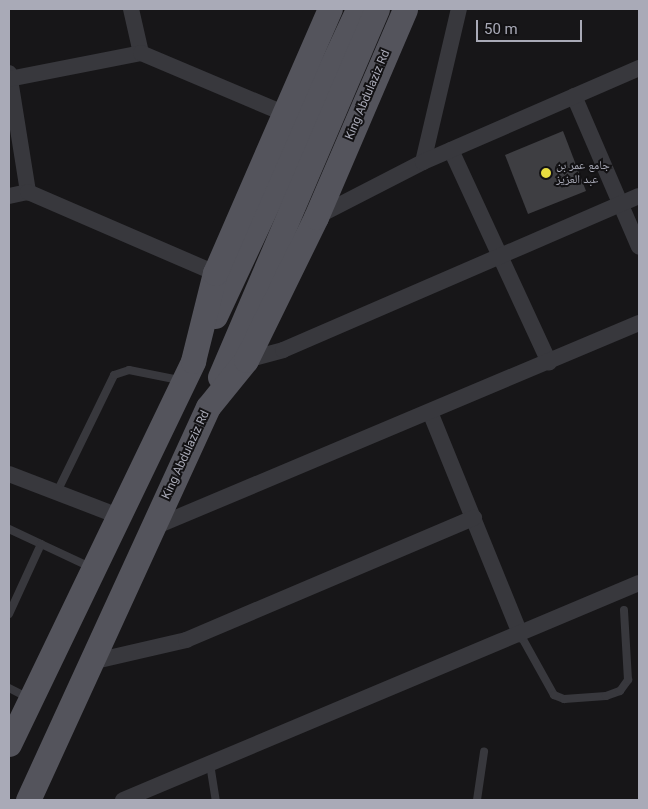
<!DOCTYPE html>
<html>
<head>
<meta charset="utf-8">
<style>
	body { margin:0 }
	#map { position:relative; width:648px; height:809px; overflow:hidden; background:#171618; font-family:Roboto,"Noto Naskh Arabic",sans-serif }
	div>[style] { position:absolute }
	.building>* { inset:0; background:#3e3e42 }
	.lane>* { height:8px; margin:-4px; padding:0 4px; transform-origin:4px; border-radius:4px; background:#38383d }
	.street>* { height:16px; margin:-8px; padding:0 8px; transform-origin:8px; border-radius:8px; background:#38383d }
	.primary>* { height:25px; margin:-12.5px; padding:0 12.5px; transform-origin:12.5px; border-radius:12.5px; background:#54545c }
	.dots>* { width:14px; height:14px; translate:-50% -50%; box-sizing:border-box; border:2px solid #121113; border-radius:50% }
	span { translate:-50% -50%; white-space:nowrap; text-align:center; line-height:1.15; -webkit-text-stroke:4px #121113; paint-order:stroke }
	.street-label { font-size:12px; color:#a9aab7 }
	.poi-label { font-size:12px; color:#a9aab7 }
	.left { translate:0 -50%; text-align:left }
	.frame { position:absolute; inset:0; border:10px solid #a9aab7; pointer-events:none }
	.scale { position:absolute; left:476px; top:20px; width:106px; height:22px; box-sizing:border-box; border:2px solid #a9aab7; border-top:0; padding-left:6px; font-size:15px; line-height:18px; white-space:nowrap; color:#a9aab7; -webkit-text-stroke:4px #121113; paint-order:stroke }
</style>
</head>
<body>
<div id="map">
	<div class="building">
		<i style="clip-path:polygon(563px 131px,586px 191px,528px 214px,505px 155px)"></i>
	</div>
	<div class="lane">
		<i style="left:57px;top:492px;width:130px;rotate:-64deg"></i>
		<i style="left:114px;top:375px;width:16px;rotate:-18deg"></i>
		<i style="left:129px;top:370px;width:51px;rotate:11.3deg"></i>
		<i style="left:9px;top:529px;width:35px;rotate:25deg"></i>
		<i style="left:9px;top:614px;width:77px;rotate:-65.4deg"></i>
		<i style="left:41px;top:544px;width:54px;rotate:25.1deg"></i>
		<i style="left:520px;top:634px;width:70px;rotate:60.9deg"></i>
		<i style="left:554px;top:695px;width:11px;rotate:22deg"></i>
		<i style="left:564px;top:699px;width:42px;rotate:-4.1deg"></i>
		<i style="left:606px;top:696px;width:15px;rotate:-20deg"></i>
		<i style="left:620px;top:691px;width:14px;rotate:-54deg"></i>
		<i style="left:628px;top:680px;width:70px;rotate:-93.3deg"></i>
		<i style="left:9px;top:688px;width:20px;rotate:27deg"></i>
		<i style="left:210px;top:764px;width:36px;rotate:81deg"></i>
		<i style="left:477px;top:800px;width:49px;rotate:-81.7deg"></i>
	</div>
	<div class="street">
		<i style="left:131px;top:9px;width:45px;rotate:77.2deg"></i>
		<i style="left:9px;top:73px;width:121px;rotate:80.9deg"></i>
		<i style="left:9px;top:79px;width:135px;rotate:-11.1deg"></i>
		<i style="left:141px;top:53px;width:154px;rotate:22.9deg"></i>
		<i style="left:574px;top:96px;width:164px;rotate:66.7deg"></i>
		<i style="left:451px;top:150px;width:234px;rotate:65.2deg"></i>
		<i style="left:423px;top:162px;width:157px;rotate:-76.8deg"></i>
		<i style="left:9px;top:196px;width:19px;rotate:-12deg"></i>
		<i style="left:28px;top:192px;width:204px;rotate:23.4deg"></i>
		<i style="left:316px;top:217px;width:120px;rotate:-27.2deg"></i>
		<i style="left:423px;top:162px;width:236px;rotate:-23.5deg"></i>
		<i style="left:246px;top:360px;width:38px;rotate:-15deg"></i>
		<i style="left:283px;top:350px;width:388px;rotate:-23.4deg"></i>
		<i style="left:430px;top:412px;width:240px;rotate:67.9deg"></i>
		<i style="left:9px;top:474px;width:115px;rotate:21deg"></i>
		<i style="left:152px;top:528px;width:528px;rotate:-22.83deg"></i>
		<i style="left:91px;top:662px;width:98px;rotate:-13deg"></i>
		<i style="left:186px;top:640px;width:313px;rotate:-23deg"></i>
		<i style="left:123px;top:800px;width:560px;rotate:-22.81deg"></i>
	</div>
	<div class="primary">
		<i style="left:215px;top:316px;width:339px;rotate:-65deg"></i>
		<i style="left:220px;top:377px;width:400px;rotate:-66.9deg"></i>
		<i style="left:9px;top:744px;width:425px;rotate:-64.3deg"></i>
		<i style="left:193px;top:361px;width:91px;rotate:-76deg"></i>
		<i style="left:215px;top:273px;width:288px;rotate:-66.5deg"></i>
		<i style="left:28px;top:800px;width:432px;rotate:-65.4deg"></i>
		<i style="left:208px;top:407px;width:60px;rotate:-51deg"></i>
		<i style="left:246px;top:360px;width:159px;rotate:-63.9deg"></i>
		<i style="left:316px;top:217px;width:226px;rotate:-66.8deg"></i>
	</div>
	<div class="dots">
		<i style="left:546px;top:173px;background:#e7dc40"></i>
	</div>
	<div class="street-label">
		<span style="left:368px;top:95px;rotate:-67deg">King Abdulaziz Rd</span>
		<span style="left:186px;top:455px;rotate:-65deg">King Abdulaziz Rd</span>
	</div>
	<div class="poi-label">
		<span class="left" style="left:556px;top:173px">جامع عمر بن<br>عبد العزيز</span>
	</div>
	<div class="frame"></div>
	<div class="scale">50 m</div>
</div>
</body>
</html>
